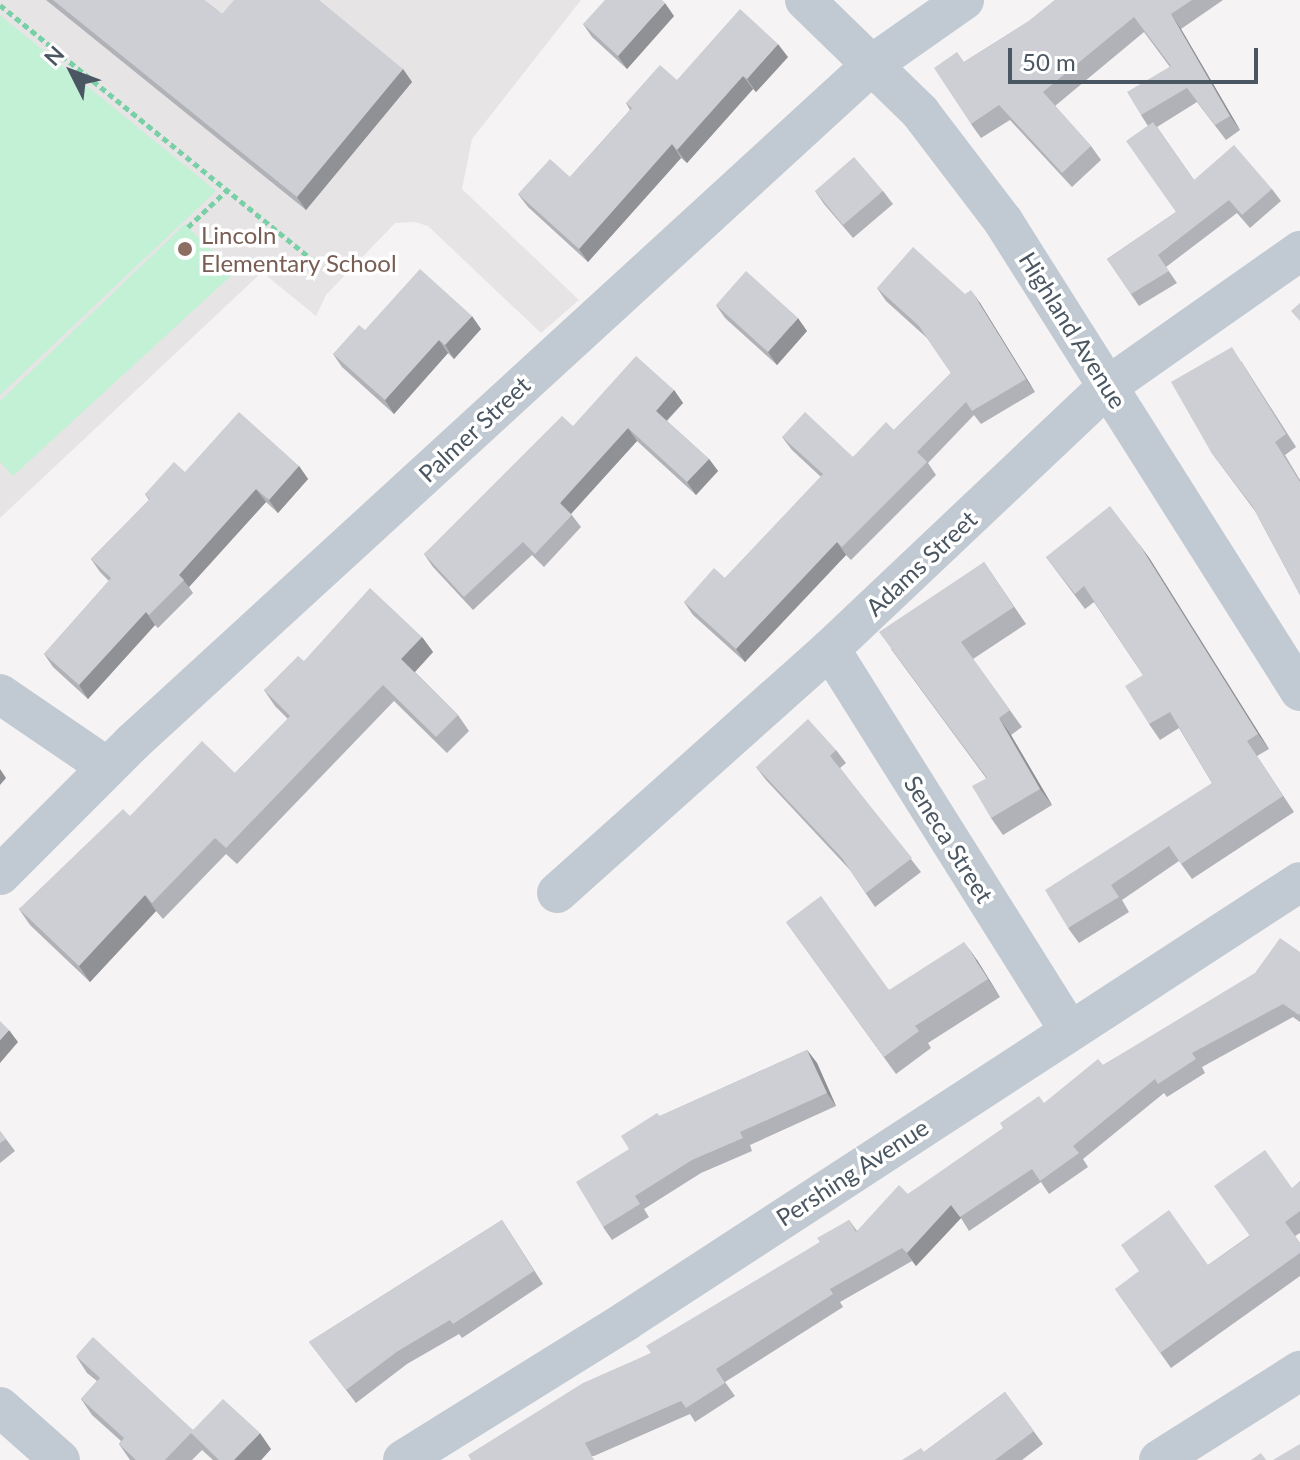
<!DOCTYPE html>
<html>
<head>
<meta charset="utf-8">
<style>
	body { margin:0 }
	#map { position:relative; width:1300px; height:1460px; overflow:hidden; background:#f5f3f3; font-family:Lato,sans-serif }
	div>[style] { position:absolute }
	.education>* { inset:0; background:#e6e4e5 }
	.green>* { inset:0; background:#c3f1d5 }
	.path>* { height:5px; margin-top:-2.5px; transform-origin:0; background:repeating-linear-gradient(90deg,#7ad0a6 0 6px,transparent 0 10px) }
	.minor>* { height:40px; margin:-20px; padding:0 20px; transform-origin:20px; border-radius:20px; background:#c1cad2 }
	.wall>* { inset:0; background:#b0b2b7 }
	.shaded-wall>* { inset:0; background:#909195 }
	.building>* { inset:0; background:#cdcfd5 }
	.dots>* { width:22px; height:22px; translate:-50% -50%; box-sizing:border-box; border:4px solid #fff; border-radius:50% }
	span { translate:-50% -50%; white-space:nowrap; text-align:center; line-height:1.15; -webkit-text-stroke:7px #fff; paint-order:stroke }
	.education-label { font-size:24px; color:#785e54 }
	.left { translate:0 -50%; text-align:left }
	.street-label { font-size:24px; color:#4a5661 }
	.north { position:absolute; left:32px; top:32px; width:80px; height:80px; -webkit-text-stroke:6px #fff; paint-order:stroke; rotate:312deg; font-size:22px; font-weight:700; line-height:32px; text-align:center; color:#4a5661 }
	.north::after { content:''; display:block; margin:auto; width:28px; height:36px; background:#4a5661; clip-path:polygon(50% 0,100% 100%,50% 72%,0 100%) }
	.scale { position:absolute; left:1008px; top:48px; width:250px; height:36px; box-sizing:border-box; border:4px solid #4a5661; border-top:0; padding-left:10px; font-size:24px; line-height:28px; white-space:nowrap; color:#4a5661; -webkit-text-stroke:6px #fff; paint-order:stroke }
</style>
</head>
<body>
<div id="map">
	<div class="education">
		<i style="clip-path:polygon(0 0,581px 0,472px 139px,462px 189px,579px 300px,541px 333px,428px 226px,415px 222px,395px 223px,326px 295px,316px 316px,262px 272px,0 518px)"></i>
	</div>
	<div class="green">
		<i style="clip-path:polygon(0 15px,216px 191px,0 395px)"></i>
		<i style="clip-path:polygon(185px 224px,234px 273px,13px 476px,0 462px,0 401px)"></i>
	</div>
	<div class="path">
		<i style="left:0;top:5px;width:408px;rotate:39.2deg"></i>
		<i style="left:188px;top:227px;width:52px;rotate:-43.5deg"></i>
	</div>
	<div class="minor">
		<i style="left:805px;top:0;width:161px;rotate:44.2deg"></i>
		<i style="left:920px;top:112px;width:137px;rotate:52.7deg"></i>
		<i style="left:1003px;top:221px;width:556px;rotate:57.71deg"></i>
		<i style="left:830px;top:649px;width:448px;rotate:57.9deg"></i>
		<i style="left:0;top:694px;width:130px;rotate:34.3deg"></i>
		<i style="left:0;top:875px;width:187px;rotate:-45deg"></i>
		<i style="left:132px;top:743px;width:1006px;rotate:-42.5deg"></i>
		<i style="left:874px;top:63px;width:110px;rotate:-35deg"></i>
		<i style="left:557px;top:893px;width:366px;rotate:-41.8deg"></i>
		<i style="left:830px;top:649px;width:383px;rotate:-43.4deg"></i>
		<i style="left:1108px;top:386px;width:235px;rotate:-35.1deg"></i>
		<i style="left:0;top:1407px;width:80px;rotate:41.5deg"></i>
		<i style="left:403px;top:1460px;width:263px;rotate:-31.9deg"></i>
		<i style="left:626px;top:1321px;width:804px;rotate:-33.08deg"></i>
		<i style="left:1159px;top:1460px;width:167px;rotate:-32.3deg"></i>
	</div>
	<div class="wall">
		<i style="clip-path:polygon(46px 0,204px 0,222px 14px,403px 69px,412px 82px,306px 210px)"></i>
		<i style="clip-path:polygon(1055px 0,1223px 0,1181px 29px,1240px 130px,1226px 140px,1197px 102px,1157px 127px,1194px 180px,1272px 189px,1281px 201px,1250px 228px,1237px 213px,1166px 267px,1177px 283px,1139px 306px,1107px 259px,1176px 212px,1148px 126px,1141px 115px,1170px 67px,1144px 32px,1055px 106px,1091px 146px,1101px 160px,1072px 187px,1010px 120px,981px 138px,971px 124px,964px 62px,1029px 21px)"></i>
		<i style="clip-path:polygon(674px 16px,627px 69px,592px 37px,583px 24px)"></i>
		<i style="clip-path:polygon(788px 57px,756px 92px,753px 89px,687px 163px,681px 158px,588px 262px,528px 207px,518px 194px,570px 177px,630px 110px,626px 103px,677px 80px)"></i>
		<i style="clip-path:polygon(815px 191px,883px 191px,893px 204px,853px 238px,824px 204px)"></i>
		<i style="clip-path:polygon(877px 288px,965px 294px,980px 303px,1035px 392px,981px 424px,974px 415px,928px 463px,936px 475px,851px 560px,846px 555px,745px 662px,693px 615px,684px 602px,725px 578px,821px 477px,792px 450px,782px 437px,853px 457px,894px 430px,951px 373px,927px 338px,886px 301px)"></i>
		<i style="clip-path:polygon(716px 305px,807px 331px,777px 365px,725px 318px)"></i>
		<i style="clip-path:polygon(481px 329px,454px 359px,448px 353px,394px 414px,342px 367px,333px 354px,365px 330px)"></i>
		<i style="clip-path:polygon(1241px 361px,1296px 447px,1285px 455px,1300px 480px,1300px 595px,1255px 511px,1211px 452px)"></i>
		<i style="clip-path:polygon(674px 390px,683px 403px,667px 421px,709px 459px,718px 471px,696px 495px,637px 441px,571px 514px,581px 527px,544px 567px,532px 555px,473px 610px,433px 567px,424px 554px,573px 426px)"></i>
		<i style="clip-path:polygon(299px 466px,308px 479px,278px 513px,266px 502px,189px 587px,193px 593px,158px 628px,155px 625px,88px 699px,53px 667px,44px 654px,109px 581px,100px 572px,91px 559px,149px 500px,145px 494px,185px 472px)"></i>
		<i style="clip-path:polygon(1139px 544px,1269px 749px,1257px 756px,1294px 812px,1192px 879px,1179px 861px,1122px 900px,1129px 912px,1079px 943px,1068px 928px,1212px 783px,1179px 728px,1160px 740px,1149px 724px,1143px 675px,1094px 602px,1085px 609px,1046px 557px)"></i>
		<i style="clip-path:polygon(984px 562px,1026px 624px,973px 659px,1022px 727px,1011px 735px,1052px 805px,1003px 835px,991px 818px,986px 778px,891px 649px)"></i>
		<i style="clip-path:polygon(422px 637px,433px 652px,415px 672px,458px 715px,469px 731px,447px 753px,394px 701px,237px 864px,226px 854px,163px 919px,156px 911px,90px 982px,30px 925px,19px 909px,130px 816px,235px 773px,288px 719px,275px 706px,264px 690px,304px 661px)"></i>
		<i style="clip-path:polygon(836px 750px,846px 763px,840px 768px,921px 872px,875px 907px,850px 870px,766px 780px,756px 767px)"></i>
		<i style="clip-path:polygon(786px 922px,889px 990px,977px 960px,1000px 997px,928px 1043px,931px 1048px,896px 1074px)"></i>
		<i style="clip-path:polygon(1300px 952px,1300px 1022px,1293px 1017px,1202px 1067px,1205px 1073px,1167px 1097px,1164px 1093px,1083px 1159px,1088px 1167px,1049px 1194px,1041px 1182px,969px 1231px,961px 1218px,916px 1266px,912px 1261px,840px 1302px,843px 1307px,725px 1382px,735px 1396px,695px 1422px,690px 1414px,594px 1456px,471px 1460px,651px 1353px,820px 1242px,849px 1220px,857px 1231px,908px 1194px,1103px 1065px)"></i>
		<i style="clip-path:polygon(807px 1050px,817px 1063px,836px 1106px,750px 1145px,752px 1151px,701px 1173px,644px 1209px,649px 1217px,612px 1240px,603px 1227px,629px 1149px,660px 1116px)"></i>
		<i style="clip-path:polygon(0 1131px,15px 1151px,0 1163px)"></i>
		<i style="clip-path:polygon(1300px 1181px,1300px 1233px,1295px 1236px,1300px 1243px,1300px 1276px,1171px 1368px,1115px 1289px,1208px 1265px,1249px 1236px)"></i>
		<i style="clip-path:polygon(502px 1220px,543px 1284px,462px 1338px,459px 1334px,407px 1364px,356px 1403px,309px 1342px)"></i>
		<i style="clip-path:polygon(76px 1356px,193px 1430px,271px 1449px,261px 1460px,213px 1460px,202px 1450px,192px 1460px,130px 1460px,119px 1444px,121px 1441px,92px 1415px,81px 1399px,97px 1381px,87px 1373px)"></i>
		<i style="clip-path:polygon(1005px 1392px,1043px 1444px,1022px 1460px,902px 1460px,924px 1452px)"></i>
	</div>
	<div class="shaded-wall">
		<i style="clip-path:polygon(665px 3px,674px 16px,627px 69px,618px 56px)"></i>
		<i style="clip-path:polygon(1171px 14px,1181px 29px,1240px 130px,1230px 116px)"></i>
		<i style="clip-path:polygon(778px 44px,788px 57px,756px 92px,747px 79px)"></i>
		<i style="clip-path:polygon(403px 69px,412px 82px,306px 210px,297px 197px)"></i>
		<i style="clip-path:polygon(743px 76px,753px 89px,687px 163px,677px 150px)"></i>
		<i style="clip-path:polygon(672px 144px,681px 158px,588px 262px,579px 249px)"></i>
		<i style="clip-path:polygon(971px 290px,980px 303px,1035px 392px,1026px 379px)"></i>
		<i style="clip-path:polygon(472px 316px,481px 329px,454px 359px,445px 345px)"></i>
		<i style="clip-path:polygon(798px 318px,807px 331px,777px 365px,768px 352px)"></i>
		<i style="clip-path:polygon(439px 340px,448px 353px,394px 414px,385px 400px)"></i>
		<i style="clip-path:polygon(674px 390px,683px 403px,664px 423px,656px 411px)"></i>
		<i style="clip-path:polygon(628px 428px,637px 441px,569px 516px,560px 503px)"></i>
		<i style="clip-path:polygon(709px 459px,718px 471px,696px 495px,687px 482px)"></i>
		<i style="clip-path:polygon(299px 466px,308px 479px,278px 513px,269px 500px)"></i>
		<i style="clip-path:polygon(256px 489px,266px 502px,189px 587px,179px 575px)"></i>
		<i style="clip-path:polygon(837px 542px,846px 555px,745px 662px,736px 649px)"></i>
		<i style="clip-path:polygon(1139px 544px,1150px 559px,1269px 749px,1258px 734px)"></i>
		<i style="clip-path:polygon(146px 612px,155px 625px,88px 699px,79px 685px)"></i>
		<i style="clip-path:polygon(422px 637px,433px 652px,412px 675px,401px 659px)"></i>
		<i style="clip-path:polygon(999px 718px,1011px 735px,1052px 805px,1040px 789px)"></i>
		<i style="clip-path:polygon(0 769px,6px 778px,0 785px)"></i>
		<i style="clip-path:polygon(145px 895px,156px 911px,90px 982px,79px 966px)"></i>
		<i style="clip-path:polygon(964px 942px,977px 960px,1000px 997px,988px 979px)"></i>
		<i style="clip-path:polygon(9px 1030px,18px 1042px,0 1063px,0 1040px)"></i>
		<i style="clip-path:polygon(807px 1050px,817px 1063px,836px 1106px,827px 1093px)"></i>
		<i style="clip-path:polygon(951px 1205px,961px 1218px,916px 1266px,907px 1253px)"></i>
		<i style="clip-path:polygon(260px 1433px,271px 1449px,261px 1460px,234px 1460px)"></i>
	</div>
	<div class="building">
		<i style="clip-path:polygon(53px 0,204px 0,222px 14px,234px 0,319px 0,403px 69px,297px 197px)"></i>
		<i style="clip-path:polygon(605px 0,662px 0,665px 3px,618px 56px,583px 24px)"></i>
		<i style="clip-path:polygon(1055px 0,1192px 0,1171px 14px,1230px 116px,1215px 125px,1187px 88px,1141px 115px,1127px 92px,1171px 66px,1134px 17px,1043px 92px,1091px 146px,1062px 173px,999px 105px,971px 124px,934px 68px,957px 52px,964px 62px,1029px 21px)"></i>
		<i style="clip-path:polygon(740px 9px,778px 44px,747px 79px,743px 76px,677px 150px,672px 144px,579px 249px,518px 194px,550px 159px,570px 177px,632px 108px,626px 103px,660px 65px,677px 80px)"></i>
		<i style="clip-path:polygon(1153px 122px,1194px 180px,1234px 145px,1272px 189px,1242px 215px,1229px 200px,1158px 255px,1169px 271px,1131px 294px,1107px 259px,1176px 212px,1126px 141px)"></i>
		<i style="clip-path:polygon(854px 157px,883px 191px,843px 225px,815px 191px)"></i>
		<i style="clip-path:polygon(913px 247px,965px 294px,971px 290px,1026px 379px,972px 411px,966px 402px,917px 452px,927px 462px,842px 547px,837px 542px,736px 649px,684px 602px,714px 568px,725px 578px,823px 474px,782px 437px,805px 412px,853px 457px,886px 422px,894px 430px,951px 373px,919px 326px,877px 288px)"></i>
		<i style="clip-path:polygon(420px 269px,472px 316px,445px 345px,439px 340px,385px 400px,333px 354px,359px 325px,365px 330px)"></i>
		<i style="clip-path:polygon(746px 271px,798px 318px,768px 352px,716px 305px)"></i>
		<i style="clip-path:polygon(1300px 303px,1300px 321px,1291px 311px)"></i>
		<i style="clip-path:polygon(1232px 347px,1286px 434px,1275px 442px,1300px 482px,1300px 595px,1253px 507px,1211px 452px,1171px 382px)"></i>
		<i style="clip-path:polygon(636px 356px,674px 390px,656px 411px,709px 459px,687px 482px,628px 428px,560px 503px,572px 515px,535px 554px,523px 542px,464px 597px,424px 554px,562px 416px,573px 426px)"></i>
		<i style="clip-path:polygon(239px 412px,299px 466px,269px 500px,256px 489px,179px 575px,184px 580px,149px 615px,146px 612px,79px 685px,44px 654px,111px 578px,91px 559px,150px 499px,145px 494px,174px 462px,185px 472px)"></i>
		<i style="clip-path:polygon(1110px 506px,1139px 544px,1258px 734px,1247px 741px,1283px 796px,1181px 864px,1169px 846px,1111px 885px,1119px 897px,1068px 928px,1045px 890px,1212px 783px,1170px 712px,1149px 724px,1125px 686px,1143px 675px,1084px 586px,1075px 594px,1046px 557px)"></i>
		<i style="clip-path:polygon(984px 562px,1014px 607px,961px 642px,1010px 710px,999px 718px,1040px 789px,991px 818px,972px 786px,987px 778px,879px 632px)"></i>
		<i style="clip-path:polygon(370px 588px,422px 637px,401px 659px,458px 715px,436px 737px,383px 685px,226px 848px,215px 838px,152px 903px,145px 895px,79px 966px,19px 909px,123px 809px,130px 816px,202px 741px,235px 773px,290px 716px,264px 690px,298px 656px,304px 661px)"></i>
		<i style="clip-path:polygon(808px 719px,836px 750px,830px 756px,912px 858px,866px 893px,842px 858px,756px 767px)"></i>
		<i style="clip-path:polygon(821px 896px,889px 990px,964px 942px,988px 979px,915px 1026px,919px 1031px,884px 1057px,786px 922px)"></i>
		<i style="clip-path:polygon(1280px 938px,1300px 952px,1300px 1013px,1299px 1015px,1283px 1004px,1192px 1053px,1196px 1059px,1158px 1084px,1155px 1079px,1073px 1146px,1079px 1153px,1040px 1181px,1032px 1169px,960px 1217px,951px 1205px,907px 1253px,902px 1248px,830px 1289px,833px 1294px,716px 1369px,725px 1383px,686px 1408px,681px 1401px,585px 1443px,594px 1460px,471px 1460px,468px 1455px,583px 1383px,651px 1353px,646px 1346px,820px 1242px,817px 1238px,849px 1220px,856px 1232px,899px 1185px,908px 1194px,1003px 1128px,1000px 1123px,1039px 1096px,1044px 1103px,1098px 1059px,1103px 1065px,1255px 973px)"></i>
		<i style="clip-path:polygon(0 1021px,9px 1030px,0 1040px)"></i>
		<i style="clip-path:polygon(807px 1050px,827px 1093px,740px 1132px,743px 1138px,692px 1160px,635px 1196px,640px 1204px,603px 1227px,576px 1182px,629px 1149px,621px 1136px,657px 1113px,660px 1116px)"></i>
		<i style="clip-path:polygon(0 1131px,6px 1139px,0 1143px)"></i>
		<i style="clip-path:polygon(1265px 1150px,1292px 1188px,1300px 1181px,1300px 1211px,1285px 1222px,1300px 1243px,1300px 1253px,1160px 1353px,1115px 1289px,1139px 1271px,1121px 1245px,1169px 1210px,1208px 1265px,1250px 1236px,1214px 1186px)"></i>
		<i style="clip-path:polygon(502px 1220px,534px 1271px,453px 1324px,450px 1320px,398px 1351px,346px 1390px,309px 1342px)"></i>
		<i style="clip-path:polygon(93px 1337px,193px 1430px,223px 1399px,260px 1433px,234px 1460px,219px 1460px,191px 1433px,165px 1460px,136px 1460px,119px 1444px,124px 1438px,81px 1399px,100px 1378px,76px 1356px)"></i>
		<i style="clip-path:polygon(1005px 1392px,1034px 1431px,995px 1460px,902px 1460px,921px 1448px,924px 1452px)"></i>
		<i style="clip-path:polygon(1300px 1444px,1300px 1460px,1273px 1460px)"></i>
		<i style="clip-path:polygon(1261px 1453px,1266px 1460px,1251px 1460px)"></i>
	</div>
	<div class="dots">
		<i style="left:185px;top:249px;background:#8d6e63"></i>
	</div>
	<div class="education-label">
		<span class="left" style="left:201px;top:249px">Lincoln<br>Elementary School</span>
	</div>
	<div class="street-label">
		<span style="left:1073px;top:330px;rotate:58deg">Highland Avenue</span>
		<span style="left:474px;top:429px;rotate:-43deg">Palmer Street</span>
		<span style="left:921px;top:563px;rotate:-43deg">Adams Street</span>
		<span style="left:949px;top:839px;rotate:58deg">Seneca Street</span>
		<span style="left:852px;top:1172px;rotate:-33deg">Pershing Avenue</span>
	</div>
	<div class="north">N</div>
	<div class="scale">50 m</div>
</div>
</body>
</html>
